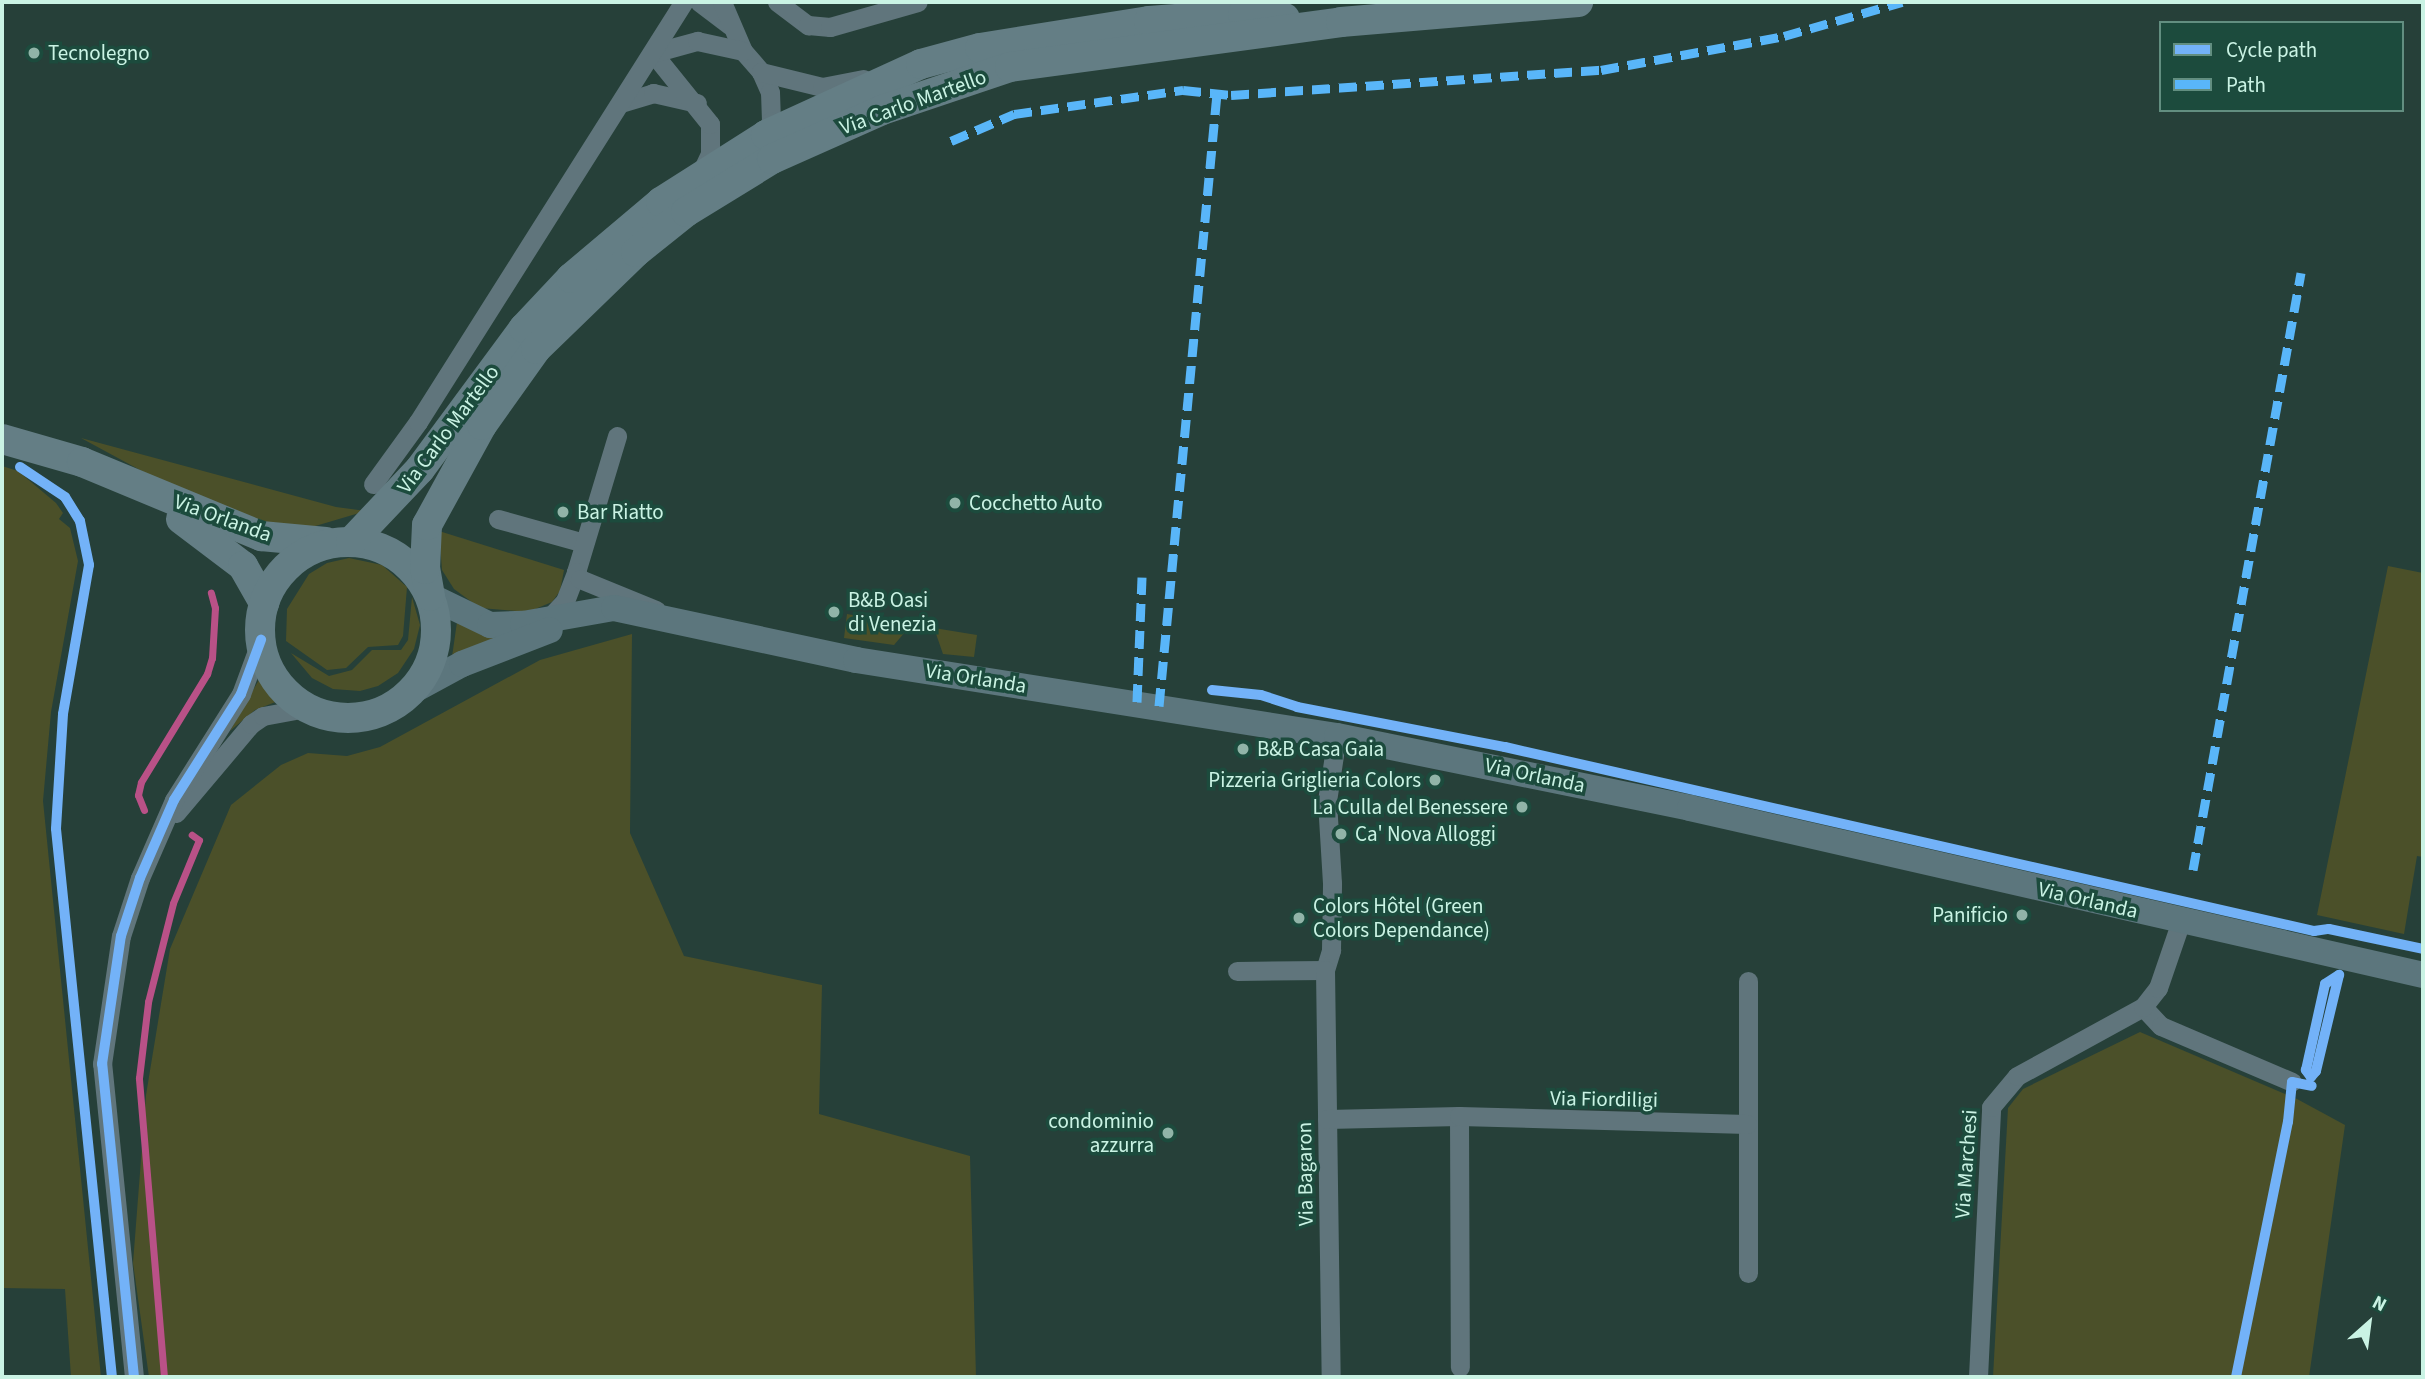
<!DOCTYPE html>
<html>
<head>
<meta charset="utf-8">
<style>
	body { margin:0 }
	#map { position:relative; width:2425px; height:1379px; overflow:hidden; background:#264039; font-family:"Source Sans 3",sans-serif }
	div>[style] { position:absolute }
	.green>* { inset:0; background:#4b5029 }
	.stream>* { height:7px; margin:-3.5px; padding:0 3.5px; transform-origin:3.5px; border-radius:3.5px; background:#b95187 }
	.minor>* { height:19px; margin:-9.5px; padding:0 9.5px; transform-origin:9.5px; border-radius:9.5px; background:#60757c }
	.secondary>* { height:26px; margin:-13px; padding:0 13px; transform-origin:13px; border-radius:13px; background:#5c767d }
	.primary>* { height:30px; margin:-15px; padding:0 15px; transform-origin:15px; border-radius:15px; background:#647e85 }
	.primary>.ring { margin:-15px; padding:0; box-sizing:content-box; background:none; border:30px solid #647e85; border-radius:50% }
	.quiet>* { height:9px; margin-top:-4.5px; transform-origin:0; background:repeating-linear-gradient(90deg,#59b6f9 0 18px,transparent 0 27px) }
	.cycleway>* { height:10px; margin:-5px; padding:0 5px; transform-origin:5px; border-radius:5px; background:#73b2f8 }
	.dots>* { width:19px; height:19px; translate:-50% -50%; box-sizing:border-box; border:4px solid #1c4b3d; border-radius:50% }
	span { translate:-50% -50%; white-space:nowrap; text-align:center; line-height:1.15; -webkit-text-stroke:7px #1c4b3d; paint-order:stroke }
	.poi-label { font-size:21px; color:#caf3e4 }
	.left { translate:0 -50%; text-align:left }
	.right { translate:-100% -50%; text-align:right }
	.street-label { font-size:21px; color:#caf3e4 }
	.frame { position:absolute; inset:0; border:4px solid #caf3e4; pointer-events:none }
	.legend { position:absolute; left:2159px; top:21px; width:245px; height:91px; box-sizing:border-box; background:#1c4b3d; border:2px solid #628e80; margin:0; padding:9px 12px; list-style:none; font-size:21px; color:#caf3e4 }
	.legend li { display:flex; align-items:center; gap:14px; height:35px }
	.legend b { width:35px; border:2px solid #628e80 }
	.north { position:absolute; left:2334px; top:1288px; width:70px; height:70px; -webkit-text-stroke:5px #1c4b3d; paint-order:stroke; rotate:28deg; font-size:19px; font-weight:700; line-height:28px; text-align:center; color:#caf3e4 }
	.north::after { content:''; display:block; margin:auto; width:24px; height:32px; background:#caf3e4; clip-path:polygon(50% 0,100% 100%,50% 72%,0 100%) }
</style>
</head>
<body>
<div id="map">
	<div class="green">
		<i style="clip-path:polygon(81px 438px,336px 507px,366px 511px,312px 527px,281px 528px,175px 489px)"></i>
		<i style="clip-path:polygon(2px 466px,18px 471px,56px 503px,63px 513px,59px 519px,70px 528px,78px 561px,51px 712px,43px 801px,101px 1377px,71px 1377px,65px 1289px,2px 1288px)"></i>
		<i style="clip-path:polygon(439px 531px,564px 570px,560px 591px,552px 602px,528px 612px,480px 608px,454px 589px,442px 570px)"></i>
		<i style="clip-path:polygon(349px 558px,382px 565px,407px 587px,403px 636px,398px 645px,368px 647px,346px 668px,327px 670px,286px 641px,287px 609px,309px 574px,327px 563px)"></i>
		<i style="clip-path:polygon(2388px 566px,2423px 573px,2423px 857px,2417px 856px,2404px 934px,2317px 915px)"></i>
		<i style="clip-path:polygon(412px 597px,420px 625px,414px 649px,398px 673px,378px 686px,360px 691px,333px 689px,312px 678px,291px 653px,329px 676px,352px 670px,372px 650px,401px 650px,408px 640px)"></i>
		<i style="clip-path:polygon(847px 614px,911px 625px,894px 645px,844px 638px)"></i>
		<i style="clip-path:polygon(457px 622px,501px 638px,452px 657px)"></i>
		<i style="clip-path:polygon(934px 628px,977px 635px,974px 657px,943px 654px)"></i>
		<i style="clip-path:polygon(632px 634px,630px 833px,684px 956px,822px 985px,819px 1114px,970px 1156px,976px 1377px,149px 1377px,133px 1263px,146px 1095px,170px 949px,231px 805px,281px 765px,308px 753px,347px 756px,380px 747px,540px 660px)"></i>
		<i style="clip-path:polygon(260px 678px,278px 701px,255px 710px,230px 731px)"></i>
		<i style="clip-path:polygon(2140px 1032px,2297px 1099px,2345px 1125px,2309px 1377px,1993px 1377px,2008px 1108px,2023px 1089px)"></i>
	</div>
	<div class="stream">
		<i style="left:144px;top:810px;width:16px;rotate:-112deg"></i>
		<i style="left:138px;top:795px;width:13px;rotate:-77deg"></i>
		<i style="left:141px;top:782px;width:127px;rotate:-58.6deg"></i>
		<i style="left:207px;top:674px;width:17px;rotate:-73deg"></i>
		<i style="left:212px;top:658px;width:50px;rotate:-86.6deg"></i>
		<i style="left:215px;top:608px;width:16px;rotate:-105deg"></i>
		<i style="left:164px;top:1377px;width:300px;rotate:-94.8deg"></i>
		<i style="left:139px;top:1078px;width:77px;rotate:-83.2deg"></i>
		<i style="left:148px;top:1002px;width:102px;rotate:-75.8deg"></i>
		<i style="left:173px;top:903px;width:68px;rotate:-67.6deg"></i>
		<i style="left:199px;top:840px;width:9px;rotate:-144deg"></i>
	</div>
	<div class="minor">
		<i style="left:699px;top:2px;width:38px;rotate:37deg"></i>
		<i style="left:722px;top:2px;width:53px;rotate:66.8deg"></i>
		<i style="left:743px;top:51px;width:28px;rotate:49deg"></i>
		<i style="left:761px;top:72px;width:22px;rotate:66deg"></i>
		<i style="left:770px;top:92px;width:29px;rotate:88deg"></i>
		<i style="left:771px;top:121px;width:21px;rotate:113deg"></i>
		<i style="left:777px;top:2px;width:39px;rotate:37deg"></i>
		<i style="left:808px;top:25px;width:22px;rotate:5deg"></i>
		<i style="left:830px;top:27px;width:91px;rotate:-15.9deg"></i>
		<i style="left:761px;top:72px;width:63px;rotate:13.8deg"></i>
		<i style="left:822px;top:87px;width:42px;rotate:-11deg"></i>
		<i style="left:621px;top:103px;width:34px;rotate:-17deg"></i>
		<i style="left:653px;top:93px;width:45px;rotate:12.8deg"></i>
		<i style="left:700px;top:175px;width:23px;rotate:-65deg"></i>
		<i style="left:710px;top:154px;width:30px;rotate:-90deg"></i>
		<i style="left:710px;top:124px;width:91px;rotate:-128.8deg"></i>
		<i style="left:653px;top:53px;width:46px;rotate:-15.3deg"></i>
		<i style="left:697px;top:41px;width:47px;rotate:12.3deg"></i>
		<i style="left:373px;top:484px;width:77px;rotate:-54deg"></i>
		<i style="left:418px;top:422px;width:497px;rotate:-57.7deg"></i>
		<i style="left:498px;top:519px;width:89px;rotate:15.6deg"></i>
		<i style="left:576px;top:572px;width:142px;rotate:-73.2deg"></i>
		<i style="left:550px;top:617px;width:22px;rotate:-47deg"></i>
		<i style="left:565px;top:601px;width:31px;rotate:-69deg"></i>
		<i style="left:576px;top:572px;width:8px;rotate:60deg"></i>
		<i style="left:580px;top:579px;width:82px;rotate:22.2deg"></i>
		<i style="left:176px;top:813px;width:116px;rotate:-49.9deg"></i>
		<i style="left:251px;top:724px;width:14px;rotate:-34deg"></i>
		<i style="left:263px;top:716px;width:44px;rotate:-10.5deg"></i>
		<i style="left:1325px;top:970px;width:21px;rotate:-73deg"></i>
		<i style="left:1331px;top:950px;width:67px;rotate:-89.1deg"></i>
		<i style="left:1332px;top:883px;width:82px;rotate:-93.5deg"></i>
		<i style="left:1327px;top:801px;width:66px;rotate:-81.3deg"></i>
		<i style="left:1237px;top:971px;width:88px;rotate:-0.7deg"></i>
		<i style="left:1325px;top:970px;width:407px;rotate:89.2deg"></i>
		<i style="left:1748px;top:981px;width:292px;rotate:90deg"></i>
		<i style="left:2143px;top:1007px;width:26px;rotate:47deg"></i>
		<i style="left:2161px;top:1026px;width:142px;rotate:23.1deg"></i>
		<i style="left:1459px;top:1116px;width:251px;rotate:89.8deg"></i>
		<i style="left:1327px;top:1119px;width:132px;rotate:-1.3deg"></i>
		<i style="left:1459px;top:1116px;width:288px;rotate:1.6deg"></i>
		<i style="left:134px;top:1377px;width:315px;rotate:-95.8deg"></i>
		<i style="left:102px;top:1064px;width:129px;rotate:-81.6deg"></i>
		<i style="left:121px;top:936px;width:61px;rotate:-71.9deg"></i>
		<i style="left:140px;top:878px;width:85px;rotate:-66.4deg"></i>
		<i style="left:174px;top:800px;width:125px;rotate:-57.7deg"></i>
		<i style="left:241px;top:694px;width:58px;rotate:-69.7deg"></i>
		<i style="left:1978px;top:1377px;width:270px;rotate:-87.2deg"></i>
		<i style="left:1991px;top:1107px;width:40px;rotate:-50deg"></i>
		<i style="left:2017px;top:1076px;width:144px;rotate:-28.7deg"></i>
		<i style="left:2143px;top:1007px;width:24px;rotate:-52deg"></i>
		<i style="left:2158px;top:988px;width:71px;rotate:-71.1deg"></i>
	</div>
	<div class="secondary">
		<i style="left:430px;top:596px;width:67px;rotate:25.8deg"></i>
		<i style="left:490px;top:625px;width:33px;rotate:-2deg"></i>
		<i style="left:523px;top:624px;width:92px;rotate:-10deg"></i>
		<i style="left:614px;top:608px;width:248px;rotate:12.1deg"></i>
		<i style="left:856px;top:660px;width:487px;rotate:9deg"></i>
		<i style="left:1337px;top:736px;width:360px;rotate:11.5deg"></i>
		<i style="left:1690px;top:808px;width:752px;rotate:12.83deg"></i>
		<i style="left:414px;top:690px;width:55px;rotate:-28.4deg"></i>
		<i style="left:462px;top:664px;width:94px;rotate:-21.1deg"></i>
	</div>
	<div class="primary">
		<i style="left:2px;top:439px;width:83px;rotate:16deg"></i>
		<i style="left:82px;top:462px;width:194px;rotate:22.5deg"></i>
		<i style="left:261px;top:536px;width:65px;rotate:5.3deg"></i>
		<i style="left:181px;top:519px;width:78px;rotate:37.2deg"></i>
		<i style="left:243px;top:566px;width:43px;rotate:60.4deg"></i>
		<i class="ring" style="left:260px;top:542px;width:146px;height:146px"></i>
		<i style="left:351px;top:542px;width:100px;rotate:-46.6deg"></i>
		<i style="left:420px;top:469px;width:175px;rotate:-53.6deg"></i>
		<i style="left:524px;top:328px;width:69px;rotate:-46.8deg"></i>
		<i style="left:571px;top:278px;width:118px;rotate:-40.2deg"></i>
		<i style="left:661px;top:202px;width:125px;rotate:-32.5deg"></i>
		<i style="left:766px;top:135px;width:170px;rotate:-24.6deg"></i>
		<i style="left:921px;top:64px;width:61px;rotate:-15.2deg"></i>
		<i style="left:980px;top:48px;width:171px;rotate:-9.1deg"></i>
		<i style="left:1149px;top:21px;width:94px;rotate:-4.3deg"></i>
		<i style="left:1243px;top:14px;width:42px;rotate:5.4deg"></i>
		<i style="left:430px;top:596px;width:27px;rotate:-100deg"></i>
		<i style="left:425px;top:569px;width:44px;rotate:-87.4deg"></i>
		<i style="left:427px;top:525px;width:114px;rotate:-61.2deg"></i>
		<i style="left:482px;top:425px;width:93px;rotate:-54.6deg"></i>
		<i style="left:536px;top:349px;width:139px;rotate:-44.1deg"></i>
		<i style="left:636px;top:252px;width:64px;rotate:-38.7deg"></i>
		<i style="left:686px;top:212px;width:101px;rotate:-31.6deg"></i>
		<i style="left:772px;top:159px;width:120px;rotate:-24deg"></i>
		<i style="left:882px;top:110px;width:135px;rotate:-18.6deg"></i>
		<i style="left:1010px;top:67px;width:334px;rotate:-7.7deg"></i>
		<i style="left:1341px;top:22px;width:238px;rotate:-4.8deg"></i>
	</div>
	<div class="quiet">
		<i style="left:951px;top:141px;width:69px;rotate:-23.2deg"></i>
		<i style="left:1014px;top:114px;width:171px;rotate:-8.1deg"></i>
		<i style="left:1183px;top:90px;width:48px;rotate:5.9deg"></i>
		<i style="left:1231px;top:95px;width:371px;rotate:-3.9deg"></i>
		<i style="left:1601px;top:70px;width:186px;rotate:-10.5deg"></i>
		<i style="left:1784px;top:36px;width:123px;rotate:-16.1deg"></i>
		<i style="left:1137px;top:702px;width:125px;rotate:-87.7deg"></i>
		<i style="left:1159px;top:706px;width:615px;rotate:-84.59deg"></i>
		<i style="left:2193px;top:870px;width:607px;rotate:-79.75deg"></i>
	</div>
	<div class="cycleway">
		<i style="left:20px;top:467px;width:54px;rotate:33.7deg"></i>
		<i style="left:65px;top:497px;width:28px;rotate:58deg"></i>
		<i style="left:80px;top:521px;width:45px;rotate:78.4deg"></i>
		<i style="left:89px;top:565px;width:151px;rotate:99.9deg"></i>
		<i style="left:63px;top:714px;width:115px;rotate:93.5deg"></i>
		<i style="left:56px;top:829px;width:551px;rotate:84.17deg"></i>
		<i style="left:1212px;top:690px;width:49px;rotate:5.8deg"></i>
		<i style="left:1261px;top:695px;width:38px;rotate:18deg"></i>
		<i style="left:1297px;top:707px;width:212px;rotate:10.9deg"></i>
		<i style="left:1505px;top:747px;width:830px;rotate:12.81deg"></i>
		<i style="left:2314px;top:931px;width:15px;rotate:-8deg"></i>
		<i style="left:2329px;top:929px;width:96px;rotate:12deg"></i>
		<i style="left:2339px;top:975px;width:99px;rotate:103.5deg"></i>
		<i style="left:2316px;top:1071px;width:8px;rotate:130deg"></i>
		<i style="left:2311px;top:1077px;width:9px;rotate:-126deg"></i>
		<i style="left:2306px;top:1070px;width:88px;rotate:-77.5deg"></i>
		<i style="left:2325px;top:984px;width:17px;rotate:-33deg"></i>
		<i style="left:134px;top:1377px;width:315px;rotate:-95.8deg"></i>
		<i style="left:102px;top:1064px;width:129px;rotate:-81.6deg"></i>
		<i style="left:121px;top:936px;width:61px;rotate:-71.9deg"></i>
		<i style="left:140px;top:878px;width:85px;rotate:-66.4deg"></i>
		<i style="left:174px;top:800px;width:125px;rotate:-57.7deg"></i>
		<i style="left:241px;top:694px;width:58px;rotate:-69.7deg"></i>
		<i style="left:2236px;top:1377px;width:260px;rotate:-78.5deg"></i>
		<i style="left:2288px;top:1122px;width:40px;rotate:-84.3deg"></i>
		<i style="left:2292px;top:1082px;width:20px;rotate:11deg"></i>
	</div>
	<div class="dots">
		<i style="left:34px;top:53px;background:#91b4a8"></i>
		<i style="left:955px;top:503px;background:#91b4a8"></i>
		<i style="left:563px;top:512px;background:#91b4a8"></i>
		<i style="left:834px;top:612px;background:#91b4a8"></i>
		<i style="left:1243px;top:749px;background:#91b4a8"></i>
		<i style="left:1435px;top:780px;background:#91b4a8"></i>
		<i style="left:1522px;top:807px;background:#91b4a8"></i>
		<i style="left:1341px;top:834px;background:#91b4a8"></i>
		<i style="left:2022px;top:915px;background:#91b4a8"></i>
		<i style="left:1299px;top:918px;background:#91b4a8"></i>
		<i style="left:1168px;top:1133px;background:#91b4a8"></i>
	</div>
	<div class="poi-label">
		<span class="left" style="left:48px;top:53px">Tecnolegno</span>
		<span class="left" style="left:969px;top:503px">Cocchetto Auto</span>
		<span class="left" style="left:577px;top:512px">Bar Riatto</span>
		<span class="left" style="left:848px;top:612px">B&amp;B Oasi<br>di Venezia</span>
		<span class="left" style="left:1257px;top:749px">B&amp;B Casa Gaia</span>
		<span class="right" style="left:1421px;top:780px">Pizzeria Griglieria Colors</span>
		<span class="right" style="left:1508px;top:807px">La Culla del Benessere</span>
		<span class="left" style="left:1355px;top:834px">Ca' Nova Alloggi</span>
		<span class="left" style="left:1313px;top:918px">Colors Hôtel (Green<br>Colors Dependance)</span>
		<span class="right" style="left:2008px;top:915px">Panificio</span>
		<span class="right" style="left:1154px;top:1133px">condominio<br>azzurra</span>
	</div>
	<div class="street-label">
		<span style="left:913px;top:102px;rotate:-20deg">Via Carlo Martello</span>
		<span style="left:448px;top:429px;rotate:-53deg">Via Carlo Martello</span>
		<span style="left:223px;top:518px;rotate:20deg">Via Orlanda</span>
		<span style="left:976px;top:678px;rotate:9deg">Via Orlanda</span>
		<span style="left:1535px;top:775px;rotate:12deg">Via Orlanda</span>
		<span style="left:2088px;top:900px;rotate:13deg">Via Orlanda</span>
		<span style="left:1604px;top:1099px;rotate:1deg">Via Fiordiligi</span>
		<span style="left:1966px;top:1164px;rotate:-86deg">Via Marchesi</span>
		<span style="left:1305px;top:1174px;rotate:-91deg">Via Bagaron</span>
	</div>
	<div class="frame"></div>
	<ul class="legend">
	<li><b style="height:9px;background:#73b2f8"></b>Cycle path</li>
	<li><b style="height:9px;background:#59b6f9"></b>Path</li>
	</ul>
	<div class="north">N</div>
</div>
</body>
</html>
